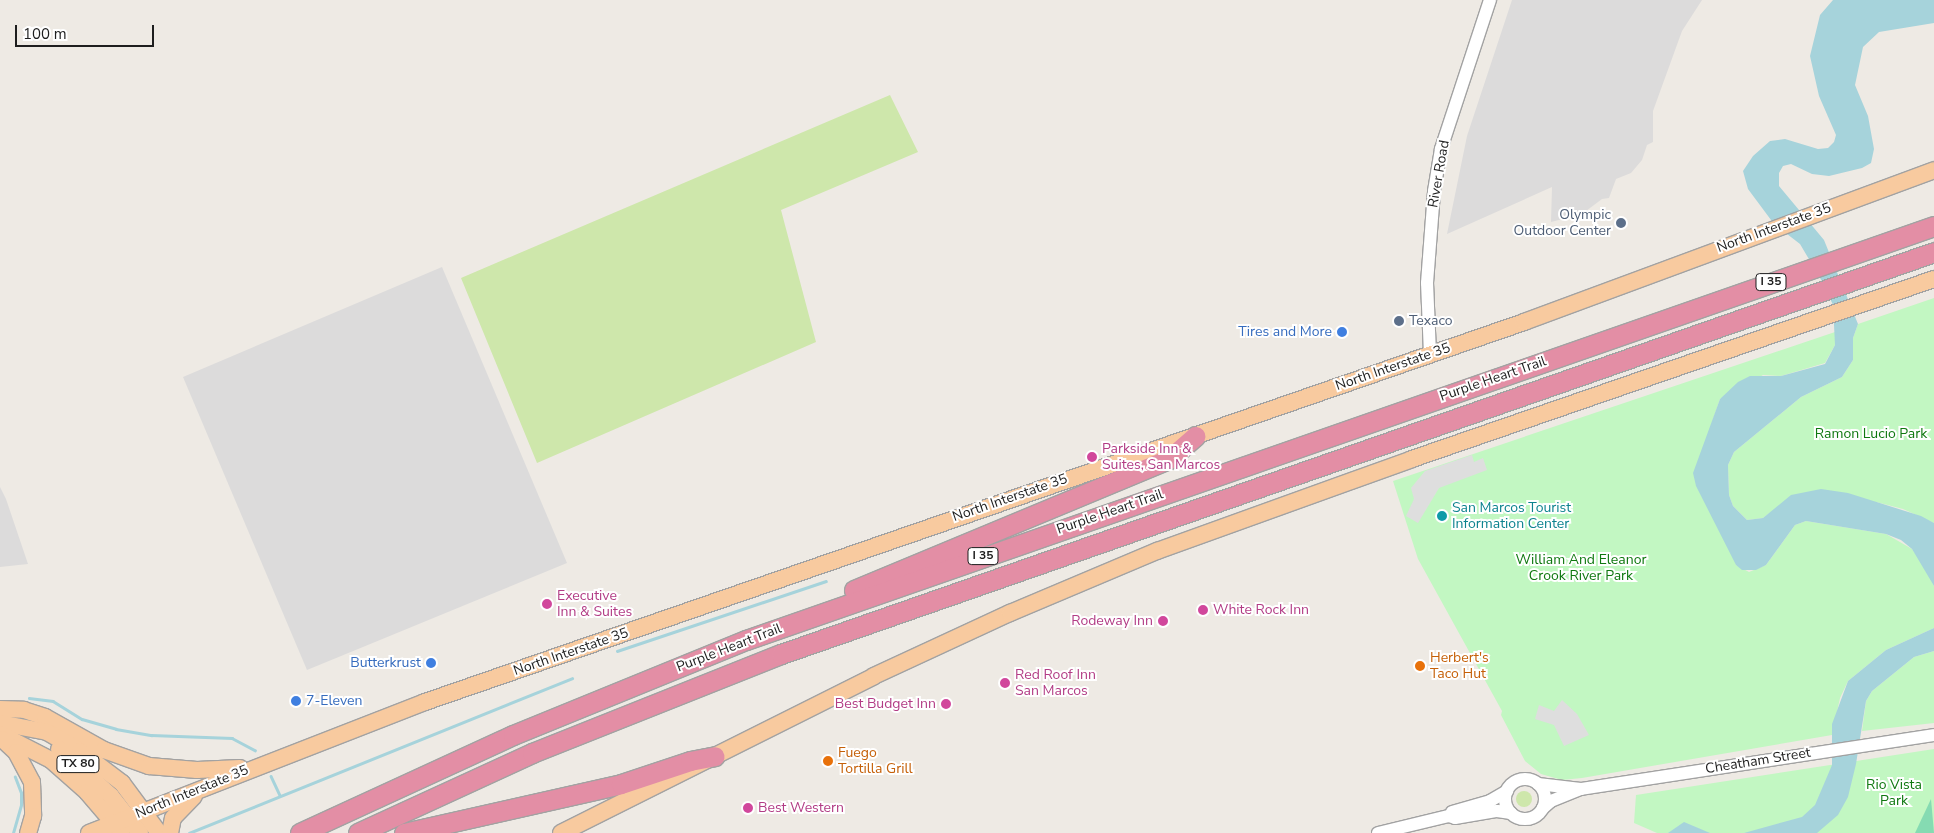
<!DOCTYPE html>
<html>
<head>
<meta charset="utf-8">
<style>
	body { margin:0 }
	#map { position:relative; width:1934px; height:833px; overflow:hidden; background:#eeeae4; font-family:"Nunito Sans",sans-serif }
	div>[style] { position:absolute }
	.residential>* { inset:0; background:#dcdbdb }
	.grass>* { inset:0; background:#cee7ab }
	.round { border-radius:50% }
	.park>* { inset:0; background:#c2f7c2 }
	.pitch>* { inset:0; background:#85dbb2 }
	.parking>* { inset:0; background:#dedede }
	.water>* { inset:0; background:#a6d3db }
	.stream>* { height:2.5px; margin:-1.25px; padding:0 1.25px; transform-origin:1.25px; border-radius:1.25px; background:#a6d3db }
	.roads { filter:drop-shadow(1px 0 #a2a2a2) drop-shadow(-1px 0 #a2a2a2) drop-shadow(0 1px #a2a2a2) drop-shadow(0 -1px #a2a2a2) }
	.minor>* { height:12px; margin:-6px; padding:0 6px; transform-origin:6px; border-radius:6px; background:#fff }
	.minor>.ring { margin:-6px; padding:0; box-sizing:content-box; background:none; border:12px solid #fff; border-radius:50% }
	.major>* { height:16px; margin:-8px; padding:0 8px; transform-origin:8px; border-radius:8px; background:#f8ca9f }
	.highway>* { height:19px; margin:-9.5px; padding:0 9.5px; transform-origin:9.5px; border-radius:9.5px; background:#e38ea5 }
	.dots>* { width:14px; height:14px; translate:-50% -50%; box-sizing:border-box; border:2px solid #fff; border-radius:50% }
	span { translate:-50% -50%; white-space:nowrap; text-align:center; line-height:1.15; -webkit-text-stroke:4px #fff; paint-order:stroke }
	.shield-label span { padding:1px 4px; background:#fff; border:1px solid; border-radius:4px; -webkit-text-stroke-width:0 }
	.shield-label { font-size:12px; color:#1e1e1e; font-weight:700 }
	.street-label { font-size:14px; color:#1e1e1e }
	.service-label { font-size:14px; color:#4e5e75 }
	.right { translate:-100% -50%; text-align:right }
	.left { translate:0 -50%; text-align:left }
	.shop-label { font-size:14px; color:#366cbe }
	.park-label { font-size:14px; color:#0f7810 }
	.hotel-label { font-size:14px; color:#b23c85 }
	.culture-label { font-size:14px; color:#0d838f }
	.food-label { font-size:14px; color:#c56008 }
	.scale { position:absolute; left:15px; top:25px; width:139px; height:22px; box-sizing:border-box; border:2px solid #1e1e1e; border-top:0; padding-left:6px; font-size:15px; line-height:18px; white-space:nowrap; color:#1e1e1e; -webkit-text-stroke:4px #fff; paint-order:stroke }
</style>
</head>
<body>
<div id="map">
	<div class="residential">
		<i style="clip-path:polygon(1512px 0,1702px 0,1682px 31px,1653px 111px,1653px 142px,1647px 145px,1642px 160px,1631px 173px,1616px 179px,1609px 198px,1602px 199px,1582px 214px,1551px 222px,1552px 187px,1447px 234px,1467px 136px)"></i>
		<i style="clip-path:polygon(442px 267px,567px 563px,307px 670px,183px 377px)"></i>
		<i style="clip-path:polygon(0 487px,6px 499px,28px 564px,0 567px)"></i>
	</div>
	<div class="grass">
		<i style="clip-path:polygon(890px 95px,918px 152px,781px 210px,816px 342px,537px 463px,461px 278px)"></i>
		<i class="round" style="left:1516px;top:791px;width:16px;height:16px"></i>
	</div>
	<div class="park">
		<i style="clip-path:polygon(1934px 298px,1934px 523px,1903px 509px,1876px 502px,1771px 512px,1763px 518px,1747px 520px,1733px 506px,1729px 495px,1728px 465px,1734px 452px,1801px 397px,1842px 377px,1853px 360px,1853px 338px,1858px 324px)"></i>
		<i style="clip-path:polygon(1835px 332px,1835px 345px,1825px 363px,1781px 376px,1763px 375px,1720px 399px,1710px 428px,1736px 565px,1749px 572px,1766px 565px,1795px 525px,1806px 521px,1886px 534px,1912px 549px,1925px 567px,1934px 586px,1934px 628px,1886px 650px,1848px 681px,1840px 698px,1832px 735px,1582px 778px,1562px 780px,1541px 774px,1525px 761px,1501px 715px,1502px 711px,1418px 559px,1393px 481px)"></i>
		<i style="clip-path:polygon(1934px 651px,1934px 723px,1862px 731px,1866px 701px,1872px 691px,1914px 657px)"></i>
		<i style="clip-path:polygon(1934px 749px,1934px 833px,1657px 833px,1634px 823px,1636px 795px)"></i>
	</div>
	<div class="pitch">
		<i style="clip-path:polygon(1931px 799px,1934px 833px,1915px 833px)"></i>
	</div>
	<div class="parking">
		<i style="clip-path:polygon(1472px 455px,1474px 462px,1483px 458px,1487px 470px,1439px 488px,1418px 523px,1406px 516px,1414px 499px,1411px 488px,1425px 471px)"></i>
		<i style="clip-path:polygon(1562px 700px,1577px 714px,1589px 735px,1564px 746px,1554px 725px,1535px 719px,1539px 705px,1554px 711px)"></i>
	</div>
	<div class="water">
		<i style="clip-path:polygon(1833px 0,1934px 0,1934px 23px,1879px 32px,1863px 47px,1855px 85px,1868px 116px,1874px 149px,1871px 163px,1862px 168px,1829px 176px,1812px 174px,1791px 164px,1783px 166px,1779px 173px,1779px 186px,1824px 240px,1858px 324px,1853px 338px,1853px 360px,1842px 377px,1801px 397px,1734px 452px,1728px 465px,1729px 495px,1733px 506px,1747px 520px,1763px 518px,1791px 495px,1821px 489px,1848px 493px,1921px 516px,1934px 523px,1934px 586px,1912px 549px,1901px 540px,1886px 534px,1806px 521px,1795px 525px,1766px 565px,1756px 570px,1742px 570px,1736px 565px,1696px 486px,1693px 473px,1720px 399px,1738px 382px,1750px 376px,1781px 376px,1825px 364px,1835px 345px,1833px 305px,1823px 283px,1800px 244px,1774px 224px,1748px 189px,1743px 171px,1753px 156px,1770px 141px,1785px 139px,1818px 149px,1828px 148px,1834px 142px,1836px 135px,1819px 96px,1810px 56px,1820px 15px)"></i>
		<i style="clip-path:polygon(1934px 628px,1934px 651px,1914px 657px,1872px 691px,1866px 701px,1856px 764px,1848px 797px,1838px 815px,1817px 833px,1744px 833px,1802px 817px,1815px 805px,1832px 765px,1832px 724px,1848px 681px,1886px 650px)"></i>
		<i style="clip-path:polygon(1684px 822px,1710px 833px,1668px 833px)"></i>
	</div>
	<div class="stream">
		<i style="left:617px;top:651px;width:220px;rotate:-18.5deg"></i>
		<i style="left:29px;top:698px;width:24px;rotate:7deg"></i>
		<i style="left:53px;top:701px;width:34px;rotate:32deg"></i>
		<i style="left:82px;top:719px;width:35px;rotate:16deg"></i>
		<i style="left:116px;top:729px;width:36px;rotate:10deg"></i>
		<i style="left:151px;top:735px;width:81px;rotate:2.1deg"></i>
		<i style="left:232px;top:738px;width:26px;rotate:28deg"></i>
		<i style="left:271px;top:776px;width:21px;rotate:65deg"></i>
		<i style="left:13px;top:833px;width:29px;rotate:-74deg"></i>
		<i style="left:21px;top:805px;width:12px;rotate:-90deg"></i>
		<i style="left:21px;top:793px;width:17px;rotate:-111deg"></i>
		<i style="left:189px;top:833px;width:413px;rotate:-22deg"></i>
	</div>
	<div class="roads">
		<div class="minor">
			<i style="left:1430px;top:354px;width:71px;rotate:-92.4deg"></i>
			<i style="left:1427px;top:283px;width:92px;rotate:-85.6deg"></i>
			<i style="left:1434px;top:191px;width:43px;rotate:-80.5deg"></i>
			<i style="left:1441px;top:149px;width:157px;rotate:-71.8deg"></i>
			<i class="ring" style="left:1505px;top:779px;width:28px;height:28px"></i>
			<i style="left:1538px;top:784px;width:43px;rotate:6.6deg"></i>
			<i style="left:1543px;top:808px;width:11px;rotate:-41deg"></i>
			<i style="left:1551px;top:801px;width:32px;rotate:-22deg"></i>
			<i style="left:1581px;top:789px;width:357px;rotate:-8.7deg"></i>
			<i style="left:1452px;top:812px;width:40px;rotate:-16deg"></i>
			<i style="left:1490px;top:801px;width:20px;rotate:-30deg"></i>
			<i style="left:1378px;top:833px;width:73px;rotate:-13.5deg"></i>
			<i style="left:1449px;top:816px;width:6px;rotate:18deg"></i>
			<i style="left:1455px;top:818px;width:43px;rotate:-9.5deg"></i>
			<i style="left:1497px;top:811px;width:14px;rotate:8deg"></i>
		</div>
		<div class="major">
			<i style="left:0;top:709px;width:24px;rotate:2deg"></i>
			<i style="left:24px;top:710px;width:22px;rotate:18deg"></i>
			<i style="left:45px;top:717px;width:68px;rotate:29.2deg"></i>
			<i style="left:104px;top:750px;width:48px;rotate:19.6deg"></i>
			<i style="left:149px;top:766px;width:48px;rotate:4.8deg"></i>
			<i style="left:197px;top:770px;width:43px;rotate:-2.7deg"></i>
			<i style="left:0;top:723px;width:48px;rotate:10.8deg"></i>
			<i style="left:47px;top:732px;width:38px;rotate:30deg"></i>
			<i style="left:80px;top:751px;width:53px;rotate:37.3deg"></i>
			<i style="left:122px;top:783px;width:62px;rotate:53.5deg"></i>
			<i style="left:0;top:734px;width:57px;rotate:27deg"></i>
			<i style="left:51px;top:760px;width:48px;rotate:41.6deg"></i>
			<i style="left:87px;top:792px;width:54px;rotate:49.5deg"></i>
			<i style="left:2px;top:739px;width:19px;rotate:43deg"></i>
			<i style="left:16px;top:752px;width:34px;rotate:62deg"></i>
			<i style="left:32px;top:782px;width:34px;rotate:88deg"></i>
			<i style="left:33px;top:816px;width:18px;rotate:106deg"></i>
			<i style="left:59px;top:749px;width:70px;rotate:42.1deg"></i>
			<i style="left:111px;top:796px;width:47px;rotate:51.9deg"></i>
			<i style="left:89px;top:833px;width:361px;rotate:-21.3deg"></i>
			<i style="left:425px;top:702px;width:1163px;rotate:-19.07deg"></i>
			<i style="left:1524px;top:322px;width:437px;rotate:-20.3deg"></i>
			<i style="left:170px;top:833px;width:15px;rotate:-79deg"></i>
			<i style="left:173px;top:818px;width:30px;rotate:-46deg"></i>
			<i style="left:561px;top:833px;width:350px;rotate:-26.6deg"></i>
			<i style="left:874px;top:676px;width:150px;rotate:-24.9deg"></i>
			<i style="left:1010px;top:613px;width:160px;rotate:-22.9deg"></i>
			<i style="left:1157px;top:551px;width:271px;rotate:-19.8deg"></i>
			<i style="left:1412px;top:459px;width:552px;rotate:-19.03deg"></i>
		</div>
		<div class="highway">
			<i style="left:854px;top:590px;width:341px;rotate:-22.6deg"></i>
			<i style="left:1169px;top:459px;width:35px;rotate:-41deg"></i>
			<i style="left:300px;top:833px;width:234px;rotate:-24.7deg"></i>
			<i style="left:513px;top:735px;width:252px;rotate:-22.2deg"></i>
			<i style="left:746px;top:640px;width:1258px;rotate:-19.21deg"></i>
			<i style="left:358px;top:833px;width:192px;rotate:-24.7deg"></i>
			<i style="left:532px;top:753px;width:268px;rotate:-21.7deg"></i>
			<i style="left:781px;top:654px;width:1221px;rotate:-19.22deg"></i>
			<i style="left:404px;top:833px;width:222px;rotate:-12.7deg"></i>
			<i style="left:621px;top:784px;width:73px;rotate:-18.4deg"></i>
			<i style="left:690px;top:761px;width:25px;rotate:-11deg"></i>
		</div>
	</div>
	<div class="dots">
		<i style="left:1621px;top:223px;background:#5c6f8a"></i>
		<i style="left:1399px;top:321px;background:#5c6f8a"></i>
		<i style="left:1342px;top:332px;background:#3f7fe0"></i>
		<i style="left:1092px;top:457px;background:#d1479c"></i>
		<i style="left:1442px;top:516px;background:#0f9aa8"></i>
		<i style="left:547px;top:604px;background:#d1479c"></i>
		<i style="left:1203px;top:610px;background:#d1479c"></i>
		<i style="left:1163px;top:621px;background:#d1479c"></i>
		<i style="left:431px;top:663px;background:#3f7fe0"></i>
		<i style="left:1420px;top:666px;background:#e8710a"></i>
		<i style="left:1005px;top:683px;background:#d1479c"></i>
		<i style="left:296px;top:701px;background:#3f7fe0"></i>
		<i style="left:946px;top:704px;background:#d1479c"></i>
		<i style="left:828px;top:761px;background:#e8710a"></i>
		<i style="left:748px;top:808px;background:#d1479c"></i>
	</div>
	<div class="shield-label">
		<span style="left:1771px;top:282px">I 35</span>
		<span style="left:983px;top:556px">I 35</span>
		<span style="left:78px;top:764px">TX 80</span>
	</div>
	<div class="street-label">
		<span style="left:1439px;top:174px;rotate:-80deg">River Road</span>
		<span style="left:1774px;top:228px;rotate:-20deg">North Interstate 35</span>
		<span style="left:1393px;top:367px;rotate:-19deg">North Interstate 35</span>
		<span style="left:1493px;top:379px;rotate:-19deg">Purple Heart Trail</span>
		<span style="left:1010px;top:498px;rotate:-19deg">North Interstate 35</span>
		<span style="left:1110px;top:512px;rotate:-19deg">Purple Heart Trail</span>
		<span style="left:729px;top:648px;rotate:-21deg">Purple Heart Trail</span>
		<span style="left:571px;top:652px;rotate:-19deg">North Interstate 35</span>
		<span style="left:1758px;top:761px;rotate:-9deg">Cheatham Street</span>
		<span style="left:192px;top:792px;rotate:-22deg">North Interstate 35</span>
	</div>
	<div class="service-label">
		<span class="right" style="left:1611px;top:223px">Olympic<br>Outdoor Center</span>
		<span class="left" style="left:1409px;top:321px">Texaco</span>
	</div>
	<div class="shop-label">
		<span class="right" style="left:1332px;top:332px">Tires and More</span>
		<span class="right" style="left:421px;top:663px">Butterkrust</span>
		<span class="left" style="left:306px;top:701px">7-Eleven</span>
	</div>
	<div class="park-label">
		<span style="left:1871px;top:434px">Ramon Lucio Park</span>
		<span style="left:1581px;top:568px">William And Eleanor<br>Crook River Park</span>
		<span style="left:1894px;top:793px">Rio Vista<br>Park</span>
	</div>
	<div class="hotel-label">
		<span class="left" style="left:1102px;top:457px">Parkside Inn &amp;<br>Suites, San Marcos</span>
		<span class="left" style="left:557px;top:604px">Executive<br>Inn &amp; Suites</span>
		<span class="left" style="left:1213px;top:610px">White Rock Inn</span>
		<span class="right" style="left:1153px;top:621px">Rodeway Inn</span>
		<span class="left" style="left:1015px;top:683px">Red Roof Inn<br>San Marcos</span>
		<span class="right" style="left:936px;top:704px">Best Budget Inn</span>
		<span class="left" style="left:758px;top:808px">Best Western</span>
	</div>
	<div class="culture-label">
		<span class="left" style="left:1452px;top:516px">San Marcos Tourist<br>Information Center</span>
	</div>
	<div class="food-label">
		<span class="left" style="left:1430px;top:666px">Herbert's<br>Taco Hut</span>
		<span class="left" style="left:838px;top:761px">Fuego<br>Tortilla Grill</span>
	</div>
	<div class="scale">100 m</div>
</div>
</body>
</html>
